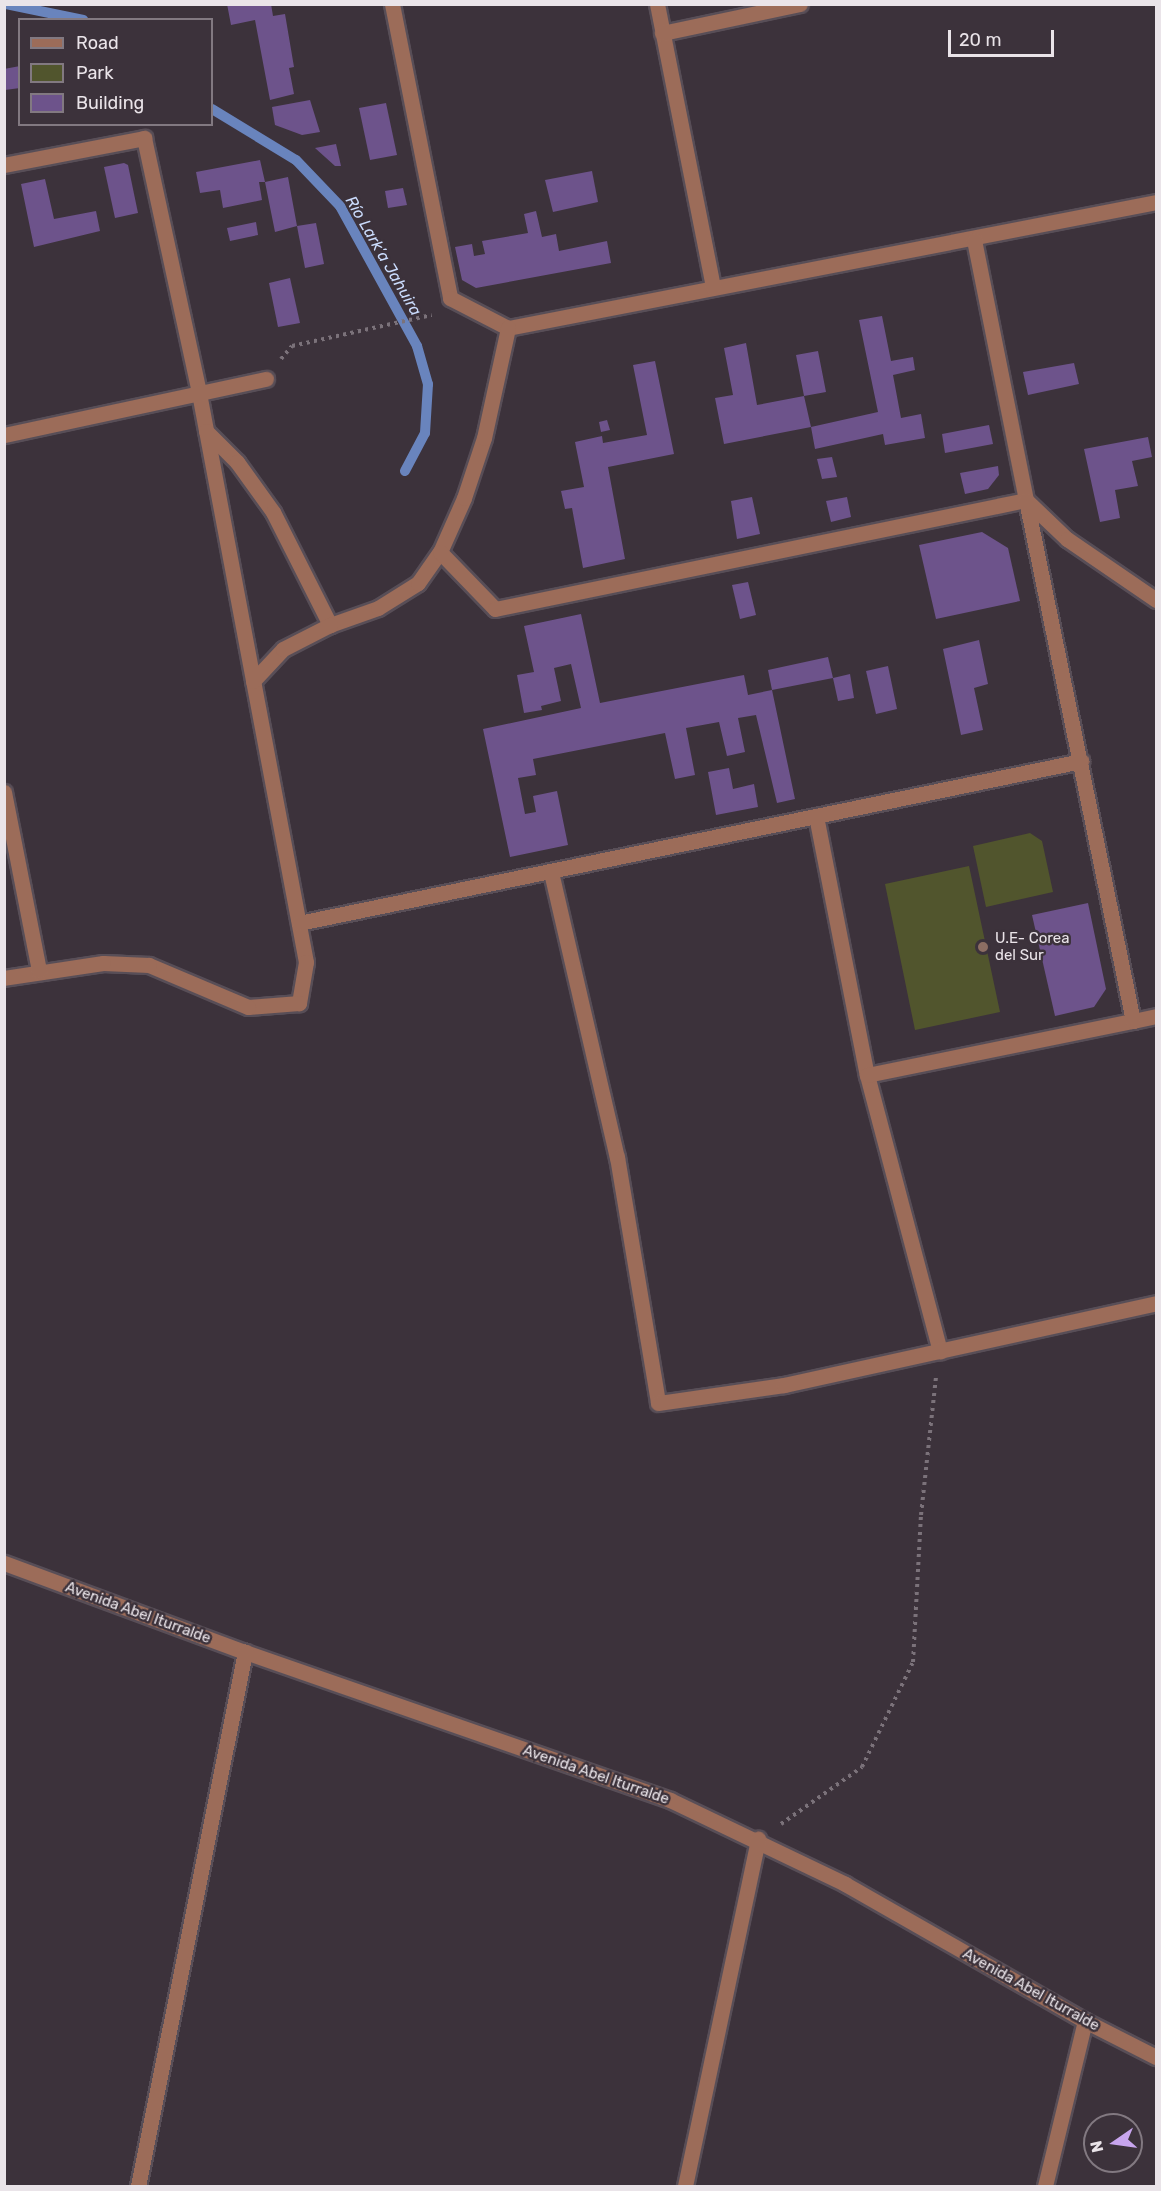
<!DOCTYPE html>
<html>
<head>
<meta charset="utf-8">
<style>
	body { margin:0 }
	#map { position:relative; width:1161px; height:2191px; overflow:hidden; background:#3c323b; font-family:Rubik,sans-serif }
	div>[style] { position:absolute }
	.green>* { inset:0; background:#51552d }
	.stream>* { height:10px; margin:-5px; padding:0 5px; transform-origin:5px; border-radius:5px; background:#6984bd }
	.building>* { inset:0; background:#6d538b }
	.path>* { height:4px; margin-top:-2px; transform-origin:0; background:repeating-linear-gradient(90deg,#7b727a 0 3px,transparent 0 7.5px) }
	.roads { filter:drop-shadow(2px 0 #584e57) drop-shadow(-2px 0 #584e57) drop-shadow(0 2px #584e57) drop-shadow(0 -2px #584e57) }
	.minor>* { height:15px; margin:-7.5px; padding:0 7.5px; transform-origin:7.5px; border-radius:7.5px; background:#9c6c59 }
	.dots>* { width:16px; height:16px; translate:-50% -50%; box-sizing:border-box; border:3px solid #3c323b; border-radius:50% }
	span { translate:-50% -50%; white-space:nowrap; text-align:center; line-height:1.15; -webkit-text-stroke:5px #3c323b; paint-order:stroke }
	.poi-label { font-size:15px; color:#eae4e9 }
	.left { translate:0 -50%; text-align:left }
	.street-label { font-size:15px; color:#eae4e9 }
	.water-label { font-size:16px; color:#cbdcfd; font-style:italic }
	.frame { position:absolute; inset:0; border:6px solid #eae4e9; pointer-events:none }
	.legend { position:absolute; left:18px; top:18px; width:195px; height:108px; box-sizing:border-box; background:#3c323b; border:2px solid #827981; margin:0; padding:8px 10px; list-style:none; font-size:18px; color:#eae4e9 }
	.legend li { display:flex; align-items:center; gap:12px; height:30px }
	.legend b { width:30px; border:2px solid #827981 }
	.north { position:absolute; left:1083px; top:2113px; width:60px; height:60px; box-sizing:border-box; background:#3c323b; border:2px solid #827981; border-radius:50%; rotate:257deg; font-size:16px; font-weight:700; line-height:24px; text-align:center; color:#eae4e9 }
	.north::after { content:''; display:block; margin:auto; width:21px; height:27px; background:#c8a5ee; clip-path:polygon(50% 0,100% 100%,50% 72%,0 100%) }
	.scale { position:absolute; left:948px; top:30px; width:106px; height:27px; box-sizing:border-box; border:3px solid #eae4e9; border-top:0; padding-left:8px; font-size:18px; line-height:21px; white-space:nowrap; color:#eae4e9; -webkit-text-stroke:4px #3c323b; paint-order:stroke }
</style>
</head>
<body>
<div id="map">
	<div class="green">
		<i style="clip-path:polygon(1030px 833px,1042px 841px,1053px 892px,986px 907px,973px 846px)"></i>
		<i style="clip-path:polygon(969px 866px,1000px 1012px,915px 1030px,885px 884px)"></i>
	</div>
	<div class="stream">
		<i style="left:6px;top:4px;width:79px;rotate:11.7deg"></i>
		<i style="left:212px;top:109px;width:98px;rotate:31.3deg"></i>
		<i style="left:296px;top:160px;width:64px;rotate:46.3deg"></i>
		<i style="left:340px;top:206px;width:160px;rotate:61.2deg"></i>
		<i style="left:417px;top:346px;width:40px;rotate:74deg"></i>
		<i style="left:428px;top:384px;width:49px;rotate:93.5deg"></i>
		<i style="left:425px;top:433px;width:43px;rotate:117.8deg"></i>
	</div>
	<div class="building">
		<i style="clip-path:polygon(227px 4px,271px 4px,273px 16px,285px 14px,294px 67px,289px 68px,294px 94px,270px 100px,255px 20px,231px 25px)"></i>
		<i style="clip-path:polygon(20px 66px,20px 88px,5px 90px,4px 69px)"></i>
		<i style="clip-path:polygon(310px 100px,320px 132px,302px 135px,275px 125px,272px 107px)"></i>
		<i style="clip-path:polygon(386px 103px,397px 155px,370px 160px,359px 108px)"></i>
		<i style="clip-path:polygon(336px 144px,341px 166px,335px 166px,315px 148px)"></i>
		<i style="clip-path:polygon(260px 160px,265px 182px,288px 177px,297px 226px,275px 232px,265px 182px,259px 182px,262px 200px,223px 208px,220px 190px,200px 193px,196px 172px)"></i>
		<i style="clip-path:polygon(124px 163px,128px 165px,138px 213px,115px 218px,104px 167px)"></i>
		<i style="clip-path:polygon(592px 171px,598px 202px,553px 212px,545px 180px)"></i>
		<i style="clip-path:polygon(45px 179px,54px 219px,96px 211px,100px 231px,34px 247px,21px 184px)"></i>
		<i style="clip-path:polygon(403px 188px,407px 205px,388px 208px,385px 191px)"></i>
		<i style="clip-path:polygon(536px 211px,542px 237px,556px 234px,559px 251px,607px 241px,611px 263px,476px 288px,462px 280px,455px 247px,472px 244px,474px 256px,485px 254px,482px 241px,528px 233px,524px 214px)"></i>
		<i style="clip-path:polygon(256px 222px,258px 235px,230px 241px,227px 228px)"></i>
		<i style="clip-path:polygon(316px 223px,324px 264px,305px 268px,297px 226px)"></i>
		<i style="clip-path:polygon(290px 278px,300px 323px,278px 327px,269px 283px)"></i>
		<i style="clip-path:polygon(882px 316px,891px 361px,913px 357px,915px 370px,893px 375px,901px 418px,921px 414px,925px 438px,885px 445px,883px 434px,815px 449px,811px 427px,878px 412px,859px 320px)"></i>
		<i style="clip-path:polygon(746px 343px,757px 405px,804px 396px,796px 355px,818px 351px,826px 392px,804px 396px,811px 427px,724px 444px,715px 398px,733px 395px,724px 348px)"></i>
		<i style="clip-path:polygon(655px 361px,674px 454px,608px 467px,625px 559px,583px 568px,572px 508px,565px 509px,561px 491px,584px 487px,575px 442px,602px 436px,603px 443px,647px 435px,633px 365px)"></i>
		<i style="clip-path:polygon(1074px 363px,1079px 384px,1028px 395px,1023px 372px)"></i>
		<i style="clip-path:polygon(607px 420px,610px 430px,601px 432px,599px 422px)"></i>
		<i style="clip-path:polygon(989px 425px,993px 444px,945px 453px,942px 434px)"></i>
		<i style="clip-path:polygon(1148px 437px,1152px 457px,1132px 461px,1138px 486px,1115px 490px,1120px 518px,1100px 522px,1084px 449px)"></i>
		<i style="clip-path:polygon(832px 457px,837px 477px,822px 479px,817px 459px)"></i>
		<i style="clip-path:polygon(998px 466px,999px 475px,988px 489px,965px 494px,960px 473px)"></i>
		<i style="clip-path:polygon(752px 497px,760px 534px,737px 539px,731px 501px)"></i>
		<i style="clip-path:polygon(847px 497px,851px 517px,831px 522px,826px 501px)"></i>
		<i style="clip-path:polygon(982px 532px,1008px 548px,1020px 601px,936px 619px,919px 545px)"></i>
		<i style="clip-path:polygon(748px 582px,756px 615px,740px 619px,732px 585px)"></i>
		<i style="clip-path:polygon(581px 614px,600px 703px,744px 675px,748px 695px,772px 690px,795px 799px,777px 803px,756px 715px,738px 718px,745px 752px,727px 756px,719px 722px,686px 728px,695px 775px,675px 779px,665px 733px,533px 759px,536px 775px,518px 778px,525px 814px,536px 812px,533px 796px,557px 791px,568px 845px,510px 857px,483px 729px,581px 708px,571px 664px,554px 668px,561px 701px,541px 706px,542px 710px,524px 713px,517px 675px,534px 672px,524px 626px)"></i>
		<i style="clip-path:polygon(979px 640px,988px 684px,974px 688px,983px 730px,961px 735px,943px 649px)"></i>
		<i style="clip-path:polygon(828px 657px,833px 678px,772px 690px,768px 670px)"></i>
		<i style="clip-path:polygon(888px 666px,897px 709px,876px 714px,866px 671px)"></i>
		<i style="clip-path:polygon(850px 674px,854px 698px,838px 701px,833px 678px)"></i>
		<i style="clip-path:polygon(729px 768px,733px 789px,754px 784px,758px 807px,716px 815px,708px 772px)"></i>
		<i style="clip-path:polygon(1088px 903px,1106px 989px,1094px 1007px,1055px 1016px,1032px 915px)"></i>
	</div>
	<div class="path">
		<i style="left:281px;top:359px;width:17px;rotate:-50deg"></i>
		<i style="left:292px;top:346px;width:143px;rotate:-12.5deg"></i>
		<i style="left:781px;top:1824px;width:99px;rotate:-35.1deg"></i>
		<i style="left:862px;top:1767px;width:117px;rotate:-64.1deg"></i>
		<i style="left:913px;top:1662px;width:147px;rotate:-86.9deg"></i>
		<i style="left:921px;top:1515px;width:140px;rotate:-83.8deg"></i>
	</div>
	<div class="roads">
		<div class="minor">
			<i style="left:392px;top:4px;width:300px;rotate:78.8deg"></i>
			<i style="left:450px;top:298px;width:65px;rotate:27.3deg"></i>
			<i style="left:508px;top:328px;width:660px;rotate:-11deg"></i>
			<i style="left:657px;top:4px;width:289px;rotate:78.8deg"></i>
			<i style="left:662px;top:33px;width:141px;rotate:-11.9deg"></i>
			<i style="left:4px;top:165px;width:143px;rotate:-10.9deg"></i>
			<i style="left:144px;top:138px;width:261px;rotate:77.8deg"></i>
			<i style="left:199px;top:393px;width:579px;rotate:79.35deg"></i>
			<i style="left:306px;top:962px;width:42px;rotate:99.7deg"></i>
			<i style="left:299px;top:1003px;width:51px;rotate:175.5deg"></i>
			<i style="left:248px;top:1007px;width:108px;rotate:-157deg"></i>
			<i style="left:149px;top:965px;width:46px;rotate:-177.5deg"></i>
			<i style="left:103px;top:963px;width:100px;rotate:171.4deg"></i>
			<i style="left:206px;top:431px;width:44px;rotate:45deg"></i>
			<i style="left:237px;top:462px;width:62px;rotate:54.2deg"></i>
			<i style="left:273px;top:512px;width:127px;rotate:63.2deg"></i>
			<i style="left:330px;top:625px;width:51px;rotate:-19.5deg"></i>
			<i style="left:378px;top:608px;width:47px;rotate:-32deg"></i>
			<i style="left:418px;top:583px;width:38px;rotate:-55deg"></i>
			<i style="left:440px;top:552px;width:59px;rotate:-66deg"></i>
			<i style="left:464px;top:498px;width:63px;rotate:-71.6deg"></i>
			<i style="left:484px;top:438px;width:113px;rotate:-77.7deg"></i>
			<i style="left:4px;top:435px;width:268px;rotate:-12.1deg"></i>
			<i style="left:1026px;top:500px;width:57px;rotate:43.6deg"></i>
			<i style="left:1067px;top:539px;width:108px;rotate:34.4deg"></i>
			<i style="left:440px;top:552px;width:79px;rotate:46deg"></i>
			<i style="left:495px;top:609px;width:542px;rotate:-11.6deg"></i>
			<i style="left:1026px;top:500px;width:265px;rotate:-101.3deg"></i>
			<i style="left:253px;top:681px;width:44px;rotate:-46.8deg"></i>
			<i style="left:283px;top:649px;width:53px;rotate:-27.1deg"></i>
			<i style="left:4px;top:792px;width:182px;rotate:78.9deg"></i>
			<i style="left:816px;top:816px;width:264px;rotate:78.9deg"></i>
			<i style="left:867px;top:1075px;width:286px;rotate:75.2deg"></i>
			<i style="left:551px;top:872px;width:293px;rotate:77deg"></i>
			<i style="left:617px;top:1157px;width:249px;rotate:80.5deg"></i>
			<i style="left:658px;top:1403px;width:127px;rotate:-8.1deg"></i>
			<i style="left:784px;top:1385px;width:381px;rotate:-12.4deg"></i>
			<i style="left:299px;top:923px;width:799px;rotate:-11.7deg"></i>
			<i style="left:1133px;top:1021px;width:24px;rotate:-12deg"></i>
			<i style="left:867px;top:1075px;width:271px;rotate:-11.5deg"></i>
			<i style="left:1133px;top:1021px;width:532px;rotate:-101.61deg"></i>
			<i style="left:4px;top:1563px;width:257px;rotate:20.3deg"></i>
			<i style="left:245px;top:1652px;width:450px;rotate:19.2deg"></i>
			<i style="left:670px;top:1800px;width:194px;rotate:25.6deg"></i>
			<i style="left:845px;top:1884px;width:276px;rotate:29.7deg"></i>
			<i style="left:1085px;top:2021px;width:80px;rotate:26.9deg"></i>
			<i style="left:138px;top:2186px;width:545px;rotate:-78.67deg"></i>
			<i style="left:685px;top:2186px;width:355px;rotate:-78.1deg"></i>
			<i style="left:1045px;top:2186px;width:170px;rotate:-76.4deg"></i>
		</div>
	</div>
	<div class="dots">
		<i style="left:983px;top:947px;background:#8d6e63"></i>
	</div>
	<div class="poi-label">
		<span class="left" style="left:995px;top:947px">U.E- Corea<br>del Sur</span>
	</div>
	<div class="street-label">
		<span style="left:138px;top:1613px;rotate:20deg">Avenida Abel Iturralde</span>
		<span style="left:596px;top:1775px;rotate:19deg">Avenida Abel Iturralde</span>
		<span style="left:1031px;top:1990px;rotate:29deg">Avenida Abel Iturralde</span>
	</div>
	<div class="water-label">
		<span style="left:383px;top:256px;rotate:60deg">Río Lark’a Jahuira</span>
	</div>
	<div class="frame"></div>
	<ul class="legend">
	<li><b style="height:8px;background:#9c6c59"></b>Road</li>
	<li><b style="height:16px;background:#51552d"></b>Park</li>
	<li><b style="height:16px;background:#6d538b"></b>Building</li>
	</ul>
	<div class="north">N</div>
	<div class="scale">20 m</div>
</div>
</body>
</html>
